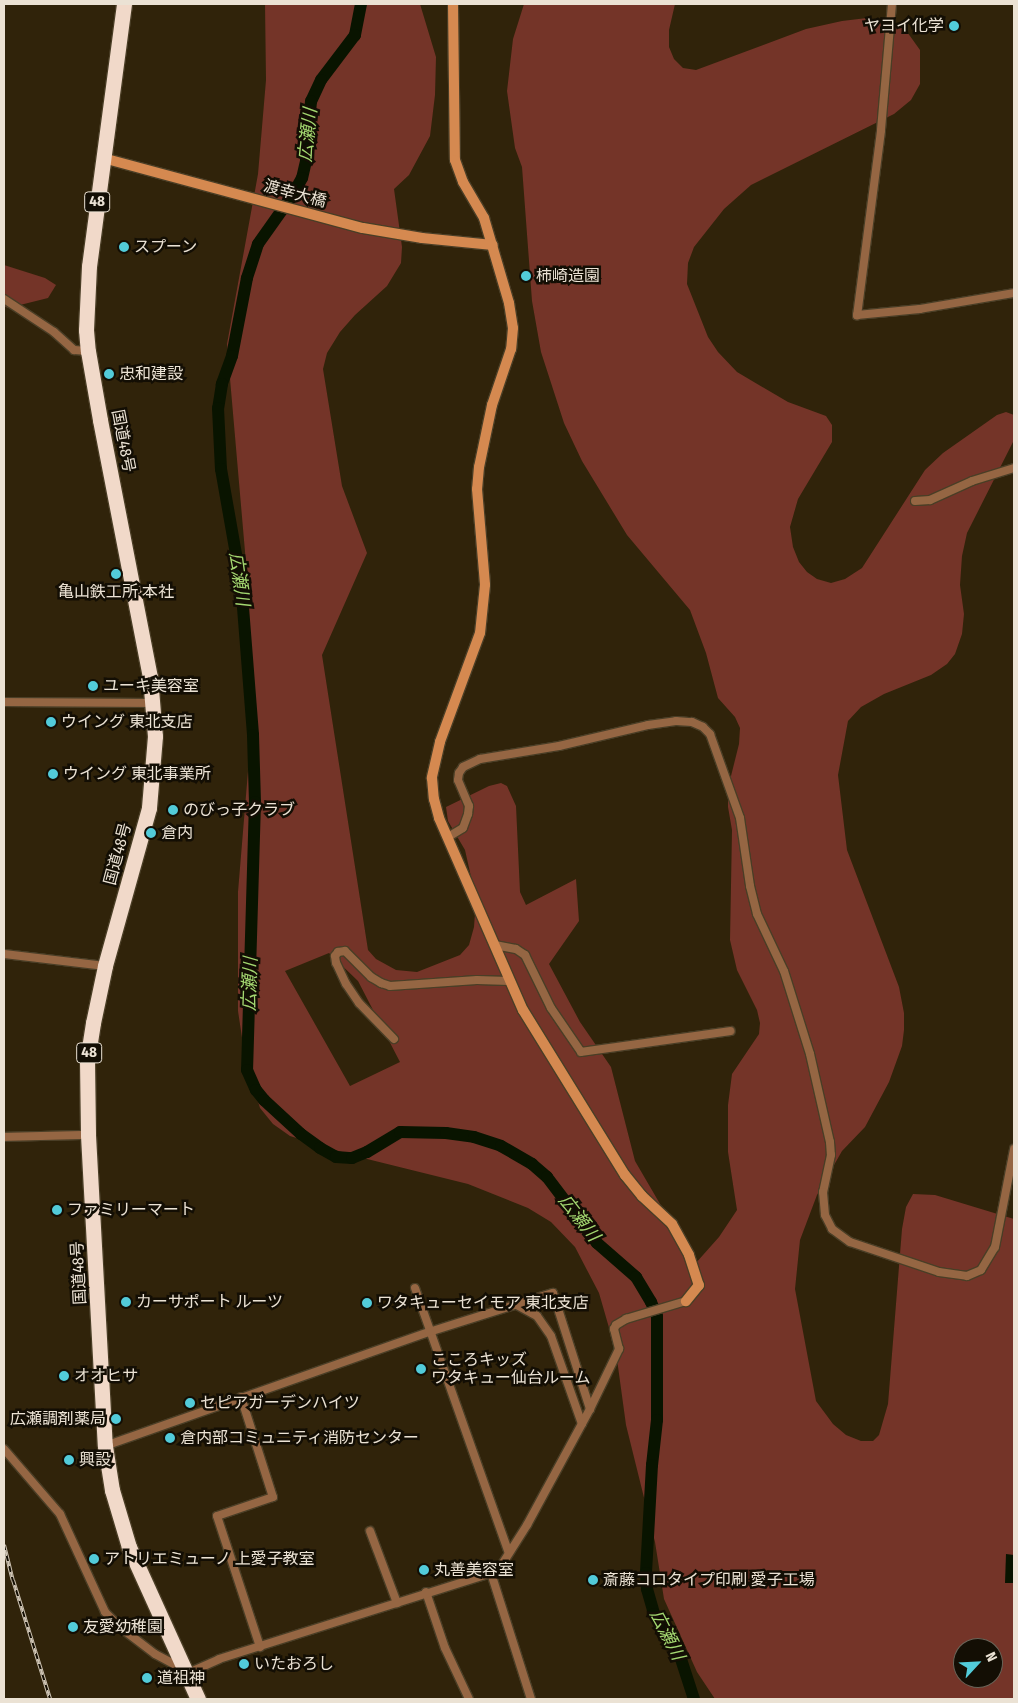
<!DOCTYPE html>
<html>
<head>
<meta charset="utf-8">
<style>
	body { margin:0 }
	#map { position:relative; width:1018px; height:1703px; overflow:hidden; background:#30230a; font-family:"Fira Sans Condensed","Noto Sans JP",sans-serif }
	div>[style] { position:absolute }
	.green>* { inset:0; background:#743428 }
	.water>* { inset:0; background:#091400 }
	.river>* { height:12px; margin:-6px; padding:0 6px; transform-origin:6px; border-radius:6px; background:#091400 }
	.roads { filter:drop-shadow(1px 0 #4a3e26) drop-shadow(-1px 0 #4a3e26) drop-shadow(0 1px #4a3e26) drop-shadow(0 -1px #4a3e26) }
	.street>* { height:8px; margin:-4px; padding:0 4px; transform-origin:4px; border-radius:4px; background:#956643 }
	.secondary>* { height:10px; margin:-5px; padding:0 5px; transform-origin:5px; border-radius:5px; background:#d58950 }
	.highway>* { height:15px; margin:-7.5px; padding:0 7.5px; transform-origin:7.5px; border-radius:7.5px; background:#f1d9c9 }
	.rail>* { height:4px; margin-top:-2px; transform-origin:0; background:repeating-linear-gradient(90deg,#130e04 0 5.5px,#cec4b5 0 11px); box-sizing:border-box; border-block:1px solid #cec4b5 }
	.dots>* { width:14px; height:14px; translate:-50% -50%; box-sizing:border-box; border:2px solid #130e04; border-radius:50% }
	span { translate:-50% -50%; white-space:nowrap; text-align:center; line-height:1.15; -webkit-text-stroke:5px #130e04; paint-order:stroke }
	.shield-label span { padding:1px 4px; background:#130e04; border:1px solid; border-radius:4px; -webkit-text-stroke-width:0 }
	.shield-label { font-size:15px; color:#ebe2d4; font-weight:700 }
	.poi-label { font-size:16px; color:#ebe2d4 }
	.right { translate:-100% -50%; text-align:right }
	.left { translate:0 -50%; text-align:left }
	.street-label { font-size:16px; color:#ebe2d4 }
	.water-label { font-size:18px; color:#a3d770; font-style:italic }
	.frame { position:absolute; inset:0; border:5px solid #ebe2d4; pointer-events:none }
	.north { position:absolute; left:953px; top:1638px; width:50px; height:50px; box-sizing:border-box; background:#130e04; border:1px solid #696357; border-radius:50%; rotate:65deg; font-size:14px; font-weight:700; line-height:20px; text-align:center; color:#ebe2d4 }
	.north::after { content:''; display:block; margin:auto; width:18px; height:22px; background:#52cbd9; clip-path:polygon(50% 0,100% 100%,50% 72%,0 100%) }
</style>
</head>
<body>
<div id="map">
	<div class="green">
		<i style="clip-path:polygon(evenodd,265px 4px,420px 4px,436px 57px,435px 95px,430px 136px,409px 175px,394px 189px,402px 247px,401px 263px,387px 286px,355px 315px,340px 332px,327px 353px,323px 369px,342px 486px,367px 553px,322px 655px,368px 950px,376px 959px,396px 970px,417px 972px,460px 955px,469px 945px,474px 927px,476px 899px,465px 850px,448px 821px,446px 807px,489px 786px,501px 783px,507px 786px,516px 806px,520px 892px,526px 905px,576px 879px,579px 921px,549px 964px,580px 1022px,611px 1067px,635px 1161px,695px 1264px,719px 1237px,737px 1210px,728px 1152px,728px 1105px,732px 1074px,759px 1034px,760px 1023px,757px 1010px,737px 970px,730px 940px,732px 830px,728px 807px,728px 788px,739px 744px,740px 728px,735px 717px,718px 698px,706px 653px,690px 610px,627px 535px,582px 461px,564px 423px,541px 352px,532px 301px,522px 167px,515px 148px,507px 91px,513px 39px,524px 4px,675px 4px,669px 30px,669px 47px,674px 59px,683px 68px,696px 70px,806px 29px,842px 21px,867px 18px,892px 23px,905px 29px,920px 50px,920px 84px,911px 100px,894px 114px,751px 185px,724px 209px,694px 247px,688px 263px,687px 284px,708px 337px,718px 352px,737px 372px,788px 402px,826px 416px,832px 425px,832px 442px,798px 499px,790px 527px,793px 547px,799px 562px,807px 572px,817px 579px,831px 583px,845px 579px,862px 568px,925px 470px,943px 453px,997px 415px,1006px 412px,1014px 415px,1014px 440px,967px 533px,962px 556px,960px 585px,964px 614px,962px 634px,955px 654px,947px 664px,931px 675px,884px 694px,861px 707px,848px 721px,838px 775px,847px 850px,899px 987px,904px 1013px,904px 1030px,902px 1046px,889px 1082px,865px 1127px,842px 1151px,817px 1195px,800px 1240px,795px 1289px,816px 1401px,833px 1424px,846px 1435px,861px 1441px,873px 1441px,879px 1435px,888px 1404px,902px 1229px,906px 1207px,913px 1194px,935px 1195px,1014px 1219px,1014px 1699px,715px 1699px,697px 1672px,664px 1599px,655px 1542px,626px 1425px,616px 1352px,599px 1293px,575px 1247px,551px 1222px,528px 1208px,468px 1184px,355px 1156px,290px 1136px,273px 1124px,260px 1108px,246px 1064px,238px 1011px,238px 892px,250px 747px,246px 563px,227px 344px,258px 174px,266px 80px,265px 4px,329px 953px,358px 981px,400px 1062px,350px 1086px,285px 971px,329px 953px,265px 4px,963px 1648px,993px 1648px,993px 1678px,963px 1678px,963px 1648px)"></i>
		<i style="clip-path:polygon(4px 265px,45px 278px,56px 285px,48px 298px,8px 308px,4px 306px)"></i>
	</div>
	<div class="water">
		<i style="clip-path:polygon(1006px 1554px,1014px 1555px,1014px 1583px,1005px 1583px)"></i>
	</div>
	<div class="river">
		<i style="left:361px;top:4px;width:32px;rotate:101deg"></i>
		<i style="left:355px;top:35px;width:56px;rotate:127.1deg"></i>
		<i style="left:321px;top:80px;width:23px;rotate:115deg"></i>
		<i style="left:311px;top:101px;width:60px;rotate:94.8deg"></i>
		<i style="left:306px;top:161px;width:17px;rotate:103deg"></i>
		<i style="left:302px;top:178px;width:21px;rotate:119deg"></i>
		<i style="left:292px;top:196px;width:59px;rotate:125.3deg"></i>
		<i style="left:258px;top:244px;width:36px;rotate:108deg"></i>
		<i style="left:247px;top:278px;width:79px;rotate:100.9deg"></i>
		<i style="left:232px;top:356px;width:30px;rotate:110deg"></i>
		<i style="left:222px;top:384px;width:24px;rotate:99deg"></i>
		<i style="left:218px;top:408px;width:61px;rotate:87.2deg"></i>
		<i style="left:221px;top:469px;width:115px;rotate:80deg"></i>
		<i style="left:241px;top:582px;width:153px;rotate:85.5deg"></i>
		<i style="left:253px;top:735px;width:67px;rotate:88.3deg"></i>
		<i style="left:255px;top:802px;width:268px;rotate:91.7deg"></i>
		<i style="left:247px;top:1070px;width:22px;rotate:66deg"></i>
		<i style="left:256px;top:1090px;width:13px;rotate:51deg"></i>
		<i style="left:264px;top:1100px;width:50px;rotate:42.6deg"></i>
		<i style="left:301px;top:1134px;width:24px;rotate:36deg"></i>
		<i style="left:320px;top:1148px;width:18px;rotate:29deg"></i>
		<i style="left:336px;top:1157px;width:16px;rotate:4deg"></i>
		<i style="left:352px;top:1158px;width:16px;rotate:-22deg"></i>
		<i style="left:367px;top:1152px;width:39px;rotate:-31deg"></i>
		<i style="left:400px;top:1132px;width:46px;rotate:1.2deg"></i>
		<i style="left:446px;top:1133px;width:28px;rotate:8deg"></i>
		<i style="left:474px;top:1137px;width:28px;rotate:18deg"></i>
		<i style="left:501px;top:1146px;width:36px;rotate:30deg"></i>
		<i style="left:532px;top:1164px;width:20px;rotate:41deg"></i>
		<i style="left:547px;top:1177px;width:83px;rotate:52.9deg"></i>
		<i style="left:597px;top:1243px;width:52px;rotate:41.1deg"></i>
		<i style="left:636px;top:1277px;width:29px;rotate:59deg"></i>
		<i style="left:651px;top:1302px;width:15px;rotate:67deg"></i>
		<i style="left:657px;top:1316px;width:104px;rotate:90deg"></i>
		<i style="left:657px;top:1420px;width:45px;rotate:96.3deg"></i>
		<i style="left:652px;top:1465px;width:108px;rotate:93.2deg"></i>
		<i style="left:646px;top:1573px;width:16px;rotate:86deg"></i>
		<i style="left:647px;top:1589px;width:26px;rotate:74deg"></i>
		<i style="left:654px;top:1614px;width:49px;rotate:58.2deg"></i>
		<i style="left:680px;top:1656px;width:45px;rotate:72deg"></i>
	</div>
	<div class="roads">
		<div class="street">
			<i style="left:892px;top:4px;width:127px;rotate:95deg"></i>
			<i style="left:881px;top:131px;width:186px;rotate:97.4deg"></i>
			<i style="left:857px;top:315px;width:63px;rotate:-5.4deg"></i>
			<i style="left:920px;top:309px;width:95px;rotate:-9.7deg"></i>
			<i style="left:4px;top:299px;width:60px;rotate:33.4deg"></i>
			<i style="left:54px;top:332px;width:27px;rotate:42deg"></i>
			<i style="left:74px;top:350px;width:14px;rotate:4deg"></i>
			<i style="left:915px;top:501px;width:15px;rotate:-4deg"></i>
			<i style="left:930px;top:500px;width:46px;rotate:-24.3deg"></i>
			<i style="left:972px;top:481px;width:44px;rotate:-17.2deg"></i>
			<i style="left:4px;top:702px;width:149px;rotate:0.4deg"></i>
			<i style="left:448px;top:837px;width:17px;rotate:-31deg"></i>
			<i style="left:463px;top:828px;width:15px;rotate:-70deg"></i>
			<i style="left:468px;top:814px;width:8px;rotate:-83deg"></i>
			<i style="left:469px;top:806px;width:28px;rotate:-113deg"></i>
			<i style="left:458px;top:780px;width:7px;rotate:-82deg"></i>
			<i style="left:459px;top:773px;width:7px;rotate:-56deg"></i>
			<i style="left:463px;top:767px;width:19px;rotate:-25deg"></i>
			<i style="left:480px;top:759px;width:80px;rotate:-9.3deg"></i>
			<i style="left:559px;top:746px;width:91px;rotate:-13.3deg"></i>
			<i style="left:648px;top:725px;width:28px;rotate:-8deg"></i>
			<i style="left:676px;top:721px;width:16px;rotate:4deg"></i>
			<i style="left:692px;top:722px;width:12px;rotate:24deg"></i>
			<i style="left:703px;top:727px;width:10px;rotate:45deg"></i>
			<i style="left:710px;top:734px;width:89px;rotate:70.3deg"></i>
			<i style="left:740px;top:818px;width:69px;rotate:81.6deg"></i>
			<i style="left:750px;top:886px;width:29px;rotate:76deg"></i>
			<i style="left:757px;top:914px;width:63px;rotate:64.7deg"></i>
			<i style="left:784px;top:971px;width:87px;rotate:72.6deg"></i>
			<i style="left:810px;top:1054px;width:90px;rotate:77.2deg"></i>
			<i style="left:830px;top:1142px;width:13px;rotate:86deg"></i>
			<i style="left:831px;top:1155px;width:38px;rotate:102deg"></i>
			<i style="left:823px;top:1192px;width:23px;rotate:85deg"></i>
			<i style="left:825px;top:1215px;width:16px;rotate:63deg"></i>
			<i style="left:832px;top:1229px;width:22px;rotate:36deg"></i>
			<i style="left:850px;top:1242px;width:94px;rotate:18.6deg"></i>
			<i style="left:939px;top:1272px;width:28px;rotate:8deg"></i>
			<i style="left:967px;top:1276px;width:15px;rotate:-23deg"></i>
			<i style="left:981px;top:1270px;width:27px;rotate:-59deg"></i>
			<i style="left:995px;top:1247px;width:100px;rotate:-79deg"></i>
			<i style="left:495px;top:945px;width:21px;rotate:11deg"></i>
			<i style="left:516px;top:949px;width:11px;rotate:34deg"></i>
			<i style="left:525px;top:955px;width:59px;rotate:63.9deg"></i>
			<i style="left:551px;top:1008px;width:53px;rotate:55.7deg"></i>
			<i style="left:581px;top:1052px;width:151px;rotate:-8deg"></i>
			<i style="left:4px;top:954px;width:102px;rotate:6.8deg"></i>
			<i style="left:394px;top:1039px;width:50px;rotate:-134.2deg"></i>
			<i style="left:359px;top:1003px;width:23px;rotate:-124deg"></i>
			<i style="left:346px;top:984px;width:23px;rotate:-115deg"></i>
			<i style="left:336px;top:963px;width:7px;rotate:-98deg"></i>
			<i style="left:335px;top:956px;width:5px;rotate:-53deg"></i>
			<i style="left:338px;top:952px;width:7px;rotate:-8deg"></i>
			<i style="left:345px;top:951px;width:37px;rotate:45deg"></i>
			<i style="left:371px;top:977px;width:12px;rotate:31deg"></i>
			<i style="left:381px;top:983px;width:9px;rotate:18deg"></i>
			<i style="left:390px;top:986px;width:87px;rotate:-3.9deg"></i>
			<i style="left:477px;top:980px;width:32px;rotate:2deg"></i>
			<i style="left:4px;top:1137px;width:84px;rotate:-1.4deg"></i>
			<i style="left:415px;top:1288px;width:281px;rotate:70.5deg"></i>
			<i style="left:515px;top:1304px;width:25px;rotate:29deg"></i>
			<i style="left:537px;top:1316px;width:24px;rotate:55deg"></i>
			<i style="left:551px;top:1336px;width:93px;rotate:70.6deg"></i>
			<i style="left:241px;top:1397px;width:105px;rotate:72.3deg"></i>
			<i style="left:273px;top:1497px;width:59px;rotate:161.3deg"></i>
			<i style="left:217px;top:1516px;width:138px;rotate:71.8deg"></i>
			<i style="left:105px;top:1446px;width:343px;rotate:-19.4deg"></i>
			<i style="left:429px;top:1332px;width:130px;rotate:-17.5deg"></i>
			<i style="left:553px;top:1293px;width:122px;rotate:72.3deg"></i>
			<i style="left:4px;top:1449px;width:86px;rotate:49.3deg"></i>
			<i style="left:60px;top:1514px;width:108px;rotate:65.3deg"></i>
			<i style="left:105px;top:1612px;width:23px;rotate:45deg"></i>
			<i style="left:121px;top:1628px;width:43px;rotate:37.4deg"></i>
			<i style="left:155px;top:1654px;width:21px;rotate:28deg"></i>
			<i style="left:174px;top:1664px;width:6px;rotate:-18deg"></i>
			<i style="left:370px;top:1531px;width:77px;rotate:69.4deg"></i>
			<i style="left:491px;top:1573px;width:132px;rotate:72.4deg"></i>
			<i style="left:426px;top:1592px;width:59px;rotate:71.3deg"></i>
			<i style="left:445px;top:1648px;width:56px;rotate:64.8deg"></i>
			<i style="left:186px;top:1674px;width:36px;rotate:-24deg"></i>
			<i style="left:219px;top:1659px;width:285px;rotate:-17.5deg"></i>
			<i style="left:491px;top:1573px;width:12px;rotate:-35deg"></i>
			<i style="left:501px;top:1566px;width:49px;rotate:-57.6deg"></i>
			<i style="left:527px;top:1525px;width:132px;rotate:-61.5deg"></i>
			<i style="left:590px;top:1409px;width:67px;rotate:-64.2deg"></i>
			<i style="left:619px;top:1349px;width:21px;rotate:-104deg"></i>
			<i style="left:614px;top:1329px;width:4px;rotate:-63deg"></i>
			<i style="left:616px;top:1325px;width:12px;rotate:-31deg"></i>
			<i style="left:626px;top:1319px;width:63px;rotate:-16.7deg"></i>
		</div>
		<div class="secondary">
			<i style="left:453px;top:4px;width:156px;rotate:89.3deg"></i>
			<i style="left:455px;top:160px;width:23px;rotate:70deg"></i>
			<i style="left:463px;top:182px;width:42px;rotate:59.7deg"></i>
			<i style="left:484px;top:218px;width:89px;rotate:73.6deg"></i>
			<i style="left:509px;top:303px;width:25px;rotate:81deg"></i>
			<i style="left:513px;top:328px;width:21px;rotate:95deg"></i>
			<i style="left:511px;top:349px;width:59px;rotate:108.7deg"></i>
			<i style="left:492px;top:405px;width:63px;rotate:101.8deg"></i>
			<i style="left:479px;top:467px;width:22px;rotate:95deg"></i>
			<i style="left:477px;top:489px;width:96px;rotate:85.2deg"></i>
			<i style="left:485px;top:585px;width:48px;rotate:95.9deg"></i>
			<i style="left:480px;top:633px;width:116px;rotate:110.2deg"></i>
			<i style="left:440px;top:742px;width:37px;rotate:103deg"></i>
			<i style="left:432px;top:778px;width:21px;rotate:85deg"></i>
			<i style="left:434px;top:799px;width:20px;rotate:75deg"></i>
			<i style="left:439px;top:818px;width:210px;rotate:66.4deg"></i>
			<i style="left:523px;top:1010px;width:194px;rotate:58.3deg"></i>
			<i style="left:625px;top:1175px;width:27px;rotate:51deg"></i>
			<i style="left:642px;top:1196px;width:41px;rotate:43deg"></i>
			<i style="left:672px;top:1224px;width:35px;rotate:61deg"></i>
			<i style="left:689px;top:1255px;width:32px;rotate:72deg"></i>
			<i style="left:699px;top:1285px;width:21px;rotate:129deg"></i>
			<i style="left:103px;top:158px;width:269px;rotate:15.1deg"></i>
			<i style="left:363px;top:228px;width:60px;rotate:9.6deg"></i>
			<i style="left:422px;top:238px;width:71px;rotate:5.6deg"></i>
		</div>
		<div class="highway">
			<i style="left:124px;top:4px;width:264px;rotate:97.6deg"></i>
			<i style="left:89px;top:266px;width:64px;rotate:92.7deg"></i>
			<i style="left:86px;top:330px;width:21px;rotate:85deg"></i>
			<i style="left:88px;top:351px;width:70px;rotate:80.1deg"></i>
			<i style="left:100px;top:420px;width:262px;rotate:79deg"></i>
			<i style="left:150px;top:677px;width:59px;rotate:85.2deg"></i>
			<i style="left:155px;top:736px;width:72px;rotate:94.8deg"></i>
			<i style="left:149px;top:808px;width:164px;rotate:105.6deg"></i>
			<i style="left:105px;top:966px;width:58px;rotate:101.9deg"></i>
			<i style="left:93px;top:1023px;width:38px;rotate:99deg"></i>
			<i style="left:87px;top:1061px;width:74px;rotate:89.2deg"></i>
			<i style="left:88px;top:1135px;width:311px;rotate:86.9deg"></i>
			<i style="left:105px;top:1446px;width:45px;rotate:81deg"></i>
			<i style="left:112px;top:1490px;width:59px;rotate:73.4deg"></i>
			<i style="left:129px;top:1547px;width:167px;rotate:65.6deg"></i>
		</div>
	</div>
	<div class="rail">
		<i style="left:4px;top:1545px;width:36px;rotate:76deg"></i>
		<i style="left:13px;top:1580px;width:125px;rotate:72.7deg"></i>
	</div>
	<div class="dots">
		<i style="left:954px;top:26px;background:#52cbd9"></i>
		<i style="left:124px;top:247px;background:#52cbd9"></i>
		<i style="left:526px;top:276px;background:#52cbd9"></i>
		<i style="left:109px;top:374px;background:#52cbd9"></i>
		<i style="left:116px;top:574px;background:#52cbd9"></i>
		<i style="left:93px;top:686px;background:#52cbd9"></i>
		<i style="left:51px;top:722px;background:#52cbd9"></i>
		<i style="left:53px;top:774px;background:#52cbd9"></i>
		<i style="left:173px;top:810px;background:#52cbd9"></i>
		<i style="left:151px;top:833px;background:#52cbd9"></i>
		<i style="left:57px;top:1210px;background:#52cbd9"></i>
		<i style="left:126px;top:1302px;background:#52cbd9"></i>
		<i style="left:367px;top:1303px;background:#52cbd9"></i>
		<i style="left:421px;top:1369px;background:#52cbd9"></i>
		<i style="left:64px;top:1376px;background:#52cbd9"></i>
		<i style="left:190px;top:1403px;background:#52cbd9"></i>
		<i style="left:116px;top:1419px;background:#52cbd9"></i>
		<i style="left:170px;top:1438px;background:#52cbd9"></i>
		<i style="left:69px;top:1460px;background:#52cbd9"></i>
		<i style="left:94px;top:1559px;background:#52cbd9"></i>
		<i style="left:424px;top:1570px;background:#52cbd9"></i>
		<i style="left:593px;top:1580px;background:#52cbd9"></i>
		<i style="left:73px;top:1627px;background:#52cbd9"></i>
		<i style="left:244px;top:1664px;background:#52cbd9"></i>
		<i style="left:147px;top:1678px;background:#52cbd9"></i>
	</div>
	<div class="shield-label">
		<span style="left:97px;top:202px">48</span>
		<span style="left:89px;top:1053px">48</span>
	</div>
	<div class="poi-label">
		<span class="right" style="left:944px;top:26px">ヤヨイ化学</span>
		<span class="left" style="left:134px;top:247px">スプーン</span>
		<span class="left" style="left:536px;top:276px">柿崎造園</span>
		<span class="left" style="left:119px;top:374px">忠和建設</span>
		<span style="left:116px;top:592px">亀山鉄工所 本社</span>
		<span class="left" style="left:103px;top:686px">ユーキ美容室</span>
		<span class="left" style="left:61px;top:722px">ウイング 東北支店</span>
		<span class="left" style="left:63px;top:774px">ウイング 東北事業所</span>
		<span class="left" style="left:183px;top:810px">のびっ子クラブ</span>
		<span class="left" style="left:161px;top:833px">倉内</span>
		<span class="left" style="left:67px;top:1210px">ファミリーマート</span>
		<span class="left" style="left:136px;top:1302px">カーサポート ルーツ</span>
		<span class="left" style="left:377px;top:1303px">ワタキューセイモア 東北支店</span>
		<span class="left" style="left:431px;top:1369px">こころキッズ<br>ワタキュー仙台ルーム</span>
		<span class="left" style="left:74px;top:1376px">オオヒサ</span>
		<span class="left" style="left:200px;top:1403px">セピアガーデンハイツ</span>
		<span class="right" style="left:106px;top:1419px">広瀬調剤薬局</span>
		<span class="left" style="left:180px;top:1438px">倉内部コミュニティ消防センター</span>
		<span class="left" style="left:79px;top:1460px">興設</span>
		<span class="left" style="left:104px;top:1559px">アトリエミューノ 上愛子教室</span>
		<span class="left" style="left:434px;top:1570px">丸善美容室</span>
		<span class="left" style="left:603px;top:1580px">斎藤コロタイプ印刷 愛子工場</span>
		<span class="left" style="left:83px;top:1627px">友愛幼稚園</span>
		<span class="left" style="left:254px;top:1664px">いたおろし</span>
		<span class="left" style="left:157px;top:1678px">道祖神</span>
	</div>
	<div class="street-label">
		<span style="left:295px;top:194px;rotate:15deg">渡幸大橋</span>
		<span style="left:123px;top:441px;rotate:79deg">国道48号</span>
		<span style="left:118px;top:854px;rotate:-75deg">国道48号</span>
		<span style="left:79px;top:1273px;rotate:-93deg">国道48号</span>
	</div>
	<div class="water-label">
		<span style="left:308px;top:135px;rotate:-84deg">広瀬川</span>
		<span style="left:239px;top:579px;rotate:82deg">広瀬川</span>
		<span style="left:250px;top:984px;rotate:-88deg">広瀬川</span>
		<span style="left:579px;top:1218px;rotate:52deg">広瀬川</span>
		<span style="left:667px;top:1635px;rotate:63deg">広瀬川</span>
	</div>
	<div class="frame"></div>
	<div class="north">N</div>
</div>
</body>
</html>
